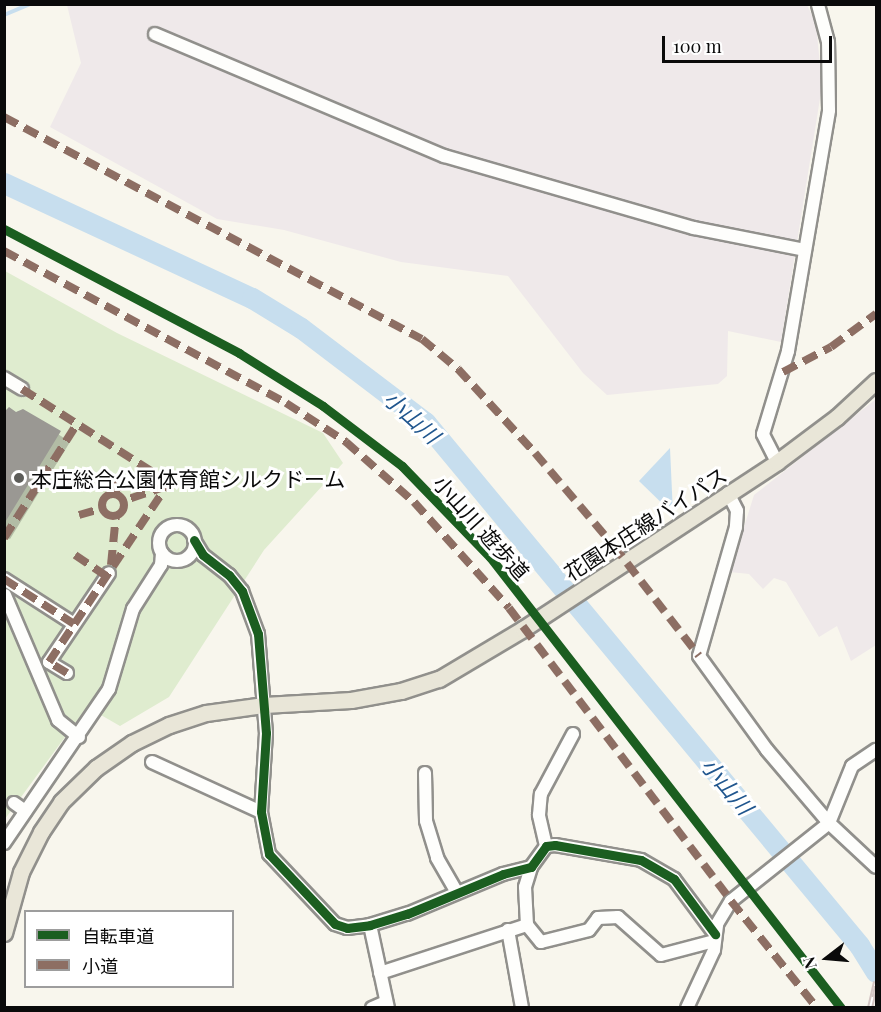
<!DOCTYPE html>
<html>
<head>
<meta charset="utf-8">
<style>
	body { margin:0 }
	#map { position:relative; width:881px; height:1012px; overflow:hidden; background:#f8f6ed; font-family:"Playfair Display","Noto Sans JP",serif }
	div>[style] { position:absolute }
	.industrial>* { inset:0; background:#efe9ea }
	.green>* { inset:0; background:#dfeccf }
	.water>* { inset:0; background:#c7deee }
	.shadow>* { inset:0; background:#0003 }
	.stream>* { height:4px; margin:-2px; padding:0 2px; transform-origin:2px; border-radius:2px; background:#c7deee }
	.river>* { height:21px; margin:-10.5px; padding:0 10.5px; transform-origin:10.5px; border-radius:10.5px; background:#c7deee }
	.building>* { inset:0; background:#9a9893 }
	.roads { filter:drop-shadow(2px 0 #91908c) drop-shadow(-2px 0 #91908c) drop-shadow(0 2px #91908c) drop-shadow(0 -2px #91908c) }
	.minor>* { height:12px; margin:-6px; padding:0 6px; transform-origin:6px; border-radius:6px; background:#fefefc }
	.minor>.ring { margin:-6px; padding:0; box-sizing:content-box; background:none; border:12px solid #fefefc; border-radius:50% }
	.major>* { height:15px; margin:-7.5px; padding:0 7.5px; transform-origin:7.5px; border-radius:7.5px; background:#e9e6d8 }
	.rail>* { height:6px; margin-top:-3px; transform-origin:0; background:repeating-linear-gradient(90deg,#fff 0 11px,#d3c5c3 0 22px); box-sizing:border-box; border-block:2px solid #d3c5c3 }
	.quiet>* { height:8px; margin-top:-4px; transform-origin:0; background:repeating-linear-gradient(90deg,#8d6e63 0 15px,transparent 0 23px) }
	.quiet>.ring { margin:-4px; padding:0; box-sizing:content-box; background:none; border:8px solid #8d6e63; border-radius:50% }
	.cycleway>* { height:9px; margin:-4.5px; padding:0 4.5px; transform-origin:4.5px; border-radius:4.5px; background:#1b5e20 }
	.dots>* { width:16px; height:16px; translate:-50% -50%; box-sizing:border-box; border:3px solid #fff; border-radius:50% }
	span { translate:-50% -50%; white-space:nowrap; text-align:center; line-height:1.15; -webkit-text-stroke:6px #fff; paint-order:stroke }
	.poi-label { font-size:21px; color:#0a0a0a }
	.left { translate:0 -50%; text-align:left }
	.street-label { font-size:21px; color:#0a0a0a }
	.water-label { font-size:22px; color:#20568e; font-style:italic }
	.frame { position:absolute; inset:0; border:6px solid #0a0a0a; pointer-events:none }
	.legend { position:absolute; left:24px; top:910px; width:210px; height:78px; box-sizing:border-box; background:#fff; border:2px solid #9d9d9d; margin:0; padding:8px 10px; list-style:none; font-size:18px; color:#0a0a0a }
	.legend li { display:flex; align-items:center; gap:12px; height:30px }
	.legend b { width:30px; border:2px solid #9d9d9d }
	.north { position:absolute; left:797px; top:928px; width:60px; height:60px; -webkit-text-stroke:4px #fff; paint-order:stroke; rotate:254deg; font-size:16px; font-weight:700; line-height:24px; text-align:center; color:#0a0a0a }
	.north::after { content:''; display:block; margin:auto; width:21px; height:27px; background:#0a0a0a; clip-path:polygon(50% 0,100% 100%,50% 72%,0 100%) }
	.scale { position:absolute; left:662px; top:36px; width:170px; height:27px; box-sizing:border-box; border:3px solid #0a0a0a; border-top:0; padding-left:8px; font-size:18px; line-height:21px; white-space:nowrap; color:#0a0a0a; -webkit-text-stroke:4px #fff; paint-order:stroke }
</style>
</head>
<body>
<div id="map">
	<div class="industrial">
		<i style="clip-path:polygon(67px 5px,807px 5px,816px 23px,822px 86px,781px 342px,728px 331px,727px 376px,718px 384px,607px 395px,583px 373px,508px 276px,401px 262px,284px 230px,217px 219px,50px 127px,81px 63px)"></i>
		<i style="clip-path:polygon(876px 399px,876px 645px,851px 661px,837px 626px,819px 637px,786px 582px,774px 578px,763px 589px,749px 574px,730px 572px,754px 495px)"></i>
	</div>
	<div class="green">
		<i style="clip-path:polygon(5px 271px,117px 333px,323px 433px,343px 463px,264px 550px,169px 697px,120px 726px,87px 707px,5px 819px)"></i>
	</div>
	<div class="water">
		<i style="clip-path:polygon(670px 448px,673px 514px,639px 481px)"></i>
	</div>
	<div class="shadow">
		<i style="clip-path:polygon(23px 411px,70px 442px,10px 539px,4px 536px,4px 414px)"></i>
	</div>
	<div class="stream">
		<i style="left:4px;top:15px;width:28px;rotate:-23deg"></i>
	</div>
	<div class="river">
		<i style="left:4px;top:183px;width:273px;rotate:24.9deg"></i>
		<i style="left:252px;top:298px;width:57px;rotate:31.5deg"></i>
		<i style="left:301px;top:328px;width:156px;rotate:37.2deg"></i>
		<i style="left:425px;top:422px;width:680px;rotate:50.31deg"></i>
		<i style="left:859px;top:945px;width:32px;rotate:58deg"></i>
	</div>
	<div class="building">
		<i style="clip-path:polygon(9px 407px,16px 412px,23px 409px,61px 431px,4px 524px,4px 412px)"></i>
	</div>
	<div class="roads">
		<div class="minor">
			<i style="left:155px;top:34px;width:314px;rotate:22.9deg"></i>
			<i style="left:444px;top:156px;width:260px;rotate:16.1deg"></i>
			<i style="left:694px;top:228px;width:113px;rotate:11.2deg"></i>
			<i style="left:4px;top:378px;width:21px;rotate:31deg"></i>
			<i style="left:777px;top:462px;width:31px;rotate:-117deg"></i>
			<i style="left:763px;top:434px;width:87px;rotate:-73.2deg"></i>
			<i style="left:788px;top:351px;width:244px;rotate:-80.3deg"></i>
			<i style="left:829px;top:110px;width:68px;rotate:-90.8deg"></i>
			<i style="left:828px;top:42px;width:39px;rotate:-105deg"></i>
			<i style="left:728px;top:493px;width:20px;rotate:63deg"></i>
			<i style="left:737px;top:511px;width:16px;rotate:94deg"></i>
			<i style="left:736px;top:527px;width:134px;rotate:106deg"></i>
			<i style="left:699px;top:656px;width:116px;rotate:54.1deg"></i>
			<i style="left:767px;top:750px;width:96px;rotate:49.7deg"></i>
			<i style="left:829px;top:823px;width:64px;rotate:43.1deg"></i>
			<i class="ring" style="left:159px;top:525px;width:24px;height:24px"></i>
			<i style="left:194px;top:540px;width:17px;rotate:59deg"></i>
			<i style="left:203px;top:555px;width:33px;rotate:38deg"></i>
			<i style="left:229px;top:575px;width:21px;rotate:51deg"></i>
			<i style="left:242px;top:591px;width:46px;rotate:69.6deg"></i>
			<i style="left:258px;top:634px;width:99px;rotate:85.4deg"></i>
			<i style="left:266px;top:733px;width:79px;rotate:93.6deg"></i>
			<i style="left:261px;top:812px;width:43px;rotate:79.2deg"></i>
			<i style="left:269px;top:854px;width:96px;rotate:46.7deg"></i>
			<i style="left:335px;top:924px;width:13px;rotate:18deg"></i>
			<i style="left:347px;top:928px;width:23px;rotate:-7deg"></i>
			<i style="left:370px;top:925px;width:39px;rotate:-17deg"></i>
			<i style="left:407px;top:914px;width:104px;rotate:-22.6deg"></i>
			<i style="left:503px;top:874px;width:29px;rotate:-14deg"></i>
			<i style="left:531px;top:867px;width:26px;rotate:-54deg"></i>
			<i style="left:546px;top:846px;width:9px;rotate:-6deg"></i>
			<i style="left:555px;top:845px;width:87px;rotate:9.9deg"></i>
			<i style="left:641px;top:860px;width:38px;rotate:30deg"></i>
			<i style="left:674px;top:879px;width:69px;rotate:53.3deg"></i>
			<i style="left:4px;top:579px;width:83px;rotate:32.7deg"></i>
			<i style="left:5px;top:595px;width:136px;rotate:67deg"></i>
			<i style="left:58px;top:720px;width:27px;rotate:39deg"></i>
			<i style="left:67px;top:673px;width:21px;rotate:-149deg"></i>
			<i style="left:49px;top:662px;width:107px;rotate:-56deg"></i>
			<i style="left:152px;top:762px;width:120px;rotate:24.6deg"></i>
			<i style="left:425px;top:773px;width:48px;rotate:88.8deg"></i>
			<i style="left:426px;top:821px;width:39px;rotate:73deg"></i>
			<i style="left:437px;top:858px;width:39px;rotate:60deg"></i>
			<i style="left:14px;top:803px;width:14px;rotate:36deg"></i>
			<i style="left:4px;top:843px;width:186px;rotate:-55.7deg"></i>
			<i style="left:109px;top:689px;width:84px;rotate:-73.3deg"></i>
			<i style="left:133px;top:609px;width:52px;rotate:-57.5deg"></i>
			<i style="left:161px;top:565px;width:12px;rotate:-85deg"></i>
			<i style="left:546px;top:846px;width:32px;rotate:-103deg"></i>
			<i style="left:539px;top:815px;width:21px;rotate:-85deg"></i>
			<i style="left:541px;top:794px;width:68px;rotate:-61.9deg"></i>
			<i style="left:370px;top:925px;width:85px;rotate:77.8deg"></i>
			<i style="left:527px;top:925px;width:22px;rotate:51deg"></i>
			<i style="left:541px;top:942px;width:49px;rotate:-14deg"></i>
			<i style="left:589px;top:930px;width:15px;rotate:-53deg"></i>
			<i style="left:598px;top:918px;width:20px;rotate:-3deg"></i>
			<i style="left:618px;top:917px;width:57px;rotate:41.5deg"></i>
			<i style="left:661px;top:955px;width:55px;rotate:-14.8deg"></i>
			<i style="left:508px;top:930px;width:79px;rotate:79.8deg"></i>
			<i style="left:380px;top:973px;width:155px;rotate:-18.1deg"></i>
			<i style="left:527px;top:925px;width:38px;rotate:-93deg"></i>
			<i style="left:525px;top:887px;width:21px;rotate:-73deg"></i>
			<i style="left:372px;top:1008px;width:15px;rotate:-23deg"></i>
			<i style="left:687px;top:1008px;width:64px;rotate:-65deg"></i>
			<i style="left:714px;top:950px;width:26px;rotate:-83deg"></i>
			<i style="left:717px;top:924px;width:27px;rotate:-59deg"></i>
			<i style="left:731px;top:901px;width:125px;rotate:-38.5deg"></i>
			<i style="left:829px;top:823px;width:61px;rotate:-68deg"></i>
			<i style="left:852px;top:766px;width:29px;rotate:-34deg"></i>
		</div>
		<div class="major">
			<i style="left:4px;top:933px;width:63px;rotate:-74.4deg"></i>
			<i style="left:21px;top:872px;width:45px;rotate:-63.4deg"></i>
			<i style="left:41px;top:832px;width:36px;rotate:-56deg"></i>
			<i style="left:61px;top:802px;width:49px;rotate:-44.2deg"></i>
			<i style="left:96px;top:768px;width:44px;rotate:-34.8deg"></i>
			<i style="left:132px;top:743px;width:41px;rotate:-25.9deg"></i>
			<i style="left:169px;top:725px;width:39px;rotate:-18deg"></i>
			<i style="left:206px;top:713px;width:59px;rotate:-7.9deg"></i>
			<i style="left:264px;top:705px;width:87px;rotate:-3.3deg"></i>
			<i style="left:351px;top:700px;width:51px;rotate:-10.2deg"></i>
			<i style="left:401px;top:691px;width:40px;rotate:-18deg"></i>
			<i style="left:439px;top:679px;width:98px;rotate:-30.8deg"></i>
			<i style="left:523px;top:629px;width:304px;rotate:-33.3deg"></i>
			<i style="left:777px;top:462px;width:75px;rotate:-36.9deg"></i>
			<i style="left:837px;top:417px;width:53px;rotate:-42.7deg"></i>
		</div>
	</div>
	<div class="rail">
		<i style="left:870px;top:1008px;width:27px;rotate:-77deg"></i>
	</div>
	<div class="quiet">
		<i style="left:4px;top:117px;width:473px;rotate:28deg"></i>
		<i style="left:422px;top:339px;width:47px;rotate:39.8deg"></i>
		<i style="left:458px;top:369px;width:114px;rotate:47.5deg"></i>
		<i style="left:535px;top:453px;width:121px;rotate:49.7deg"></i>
		<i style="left:613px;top:545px;width:140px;rotate:52.2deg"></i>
		<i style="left:4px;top:251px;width:320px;rotate:28.3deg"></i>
		<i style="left:286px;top:403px;width:72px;rotate:33deg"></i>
		<i style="left:346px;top:442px;width:91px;rotate:41.4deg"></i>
		<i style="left:414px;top:502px;width:142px;rotate:48.1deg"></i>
		<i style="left:509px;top:608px;width:368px;rotate:52.8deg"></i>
		<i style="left:731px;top:901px;width:137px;rotate:51.2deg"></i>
		<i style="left:783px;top:372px;width:54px;rotate:-27.5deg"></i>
		<i style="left:831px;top:347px;width:56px;rotate:-36.3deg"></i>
		<i style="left:22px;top:389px;width:175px;rotate:32.4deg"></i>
		<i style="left:170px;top:483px;width:4px;rotate:135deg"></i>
		<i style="left:113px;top:478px;width:19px;rotate:72deg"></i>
		<i class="ring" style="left:102px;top:494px;width:14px;height:14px"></i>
		<i style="left:79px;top:515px;width:25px;rotate:-16deg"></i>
		<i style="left:4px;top:538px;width:135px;rotate:-57.4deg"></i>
		<i style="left:75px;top:555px;width:37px;rotate:34deg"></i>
		<i style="left:111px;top:565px;width:50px;rotate:-84.3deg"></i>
		<i style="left:4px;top:579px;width:83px;rotate:32.7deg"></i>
		<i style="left:67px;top:673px;width:21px;rotate:-149deg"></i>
		<i style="left:49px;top:662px;width:212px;rotate:-56.2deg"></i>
		<i style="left:167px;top:486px;width:46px;rotate:161.2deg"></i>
	</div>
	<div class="cycleway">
		<i style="left:4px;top:229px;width:266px;rotate:27.8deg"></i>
		<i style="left:239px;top:353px;width:99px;rotate:32.2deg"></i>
		<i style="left:323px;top:406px;width:99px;rotate:37.2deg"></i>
		<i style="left:402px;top:466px;width:127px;rotate:46deg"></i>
		<i style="left:490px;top:557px;width:571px;rotate:52.11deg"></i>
		<i style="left:194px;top:540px;width:17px;rotate:59deg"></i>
		<i style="left:203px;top:555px;width:33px;rotate:38deg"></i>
		<i style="left:229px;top:575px;width:21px;rotate:51deg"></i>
		<i style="left:242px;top:591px;width:46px;rotate:69.6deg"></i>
		<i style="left:258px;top:634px;width:99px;rotate:85.4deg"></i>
		<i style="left:266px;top:733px;width:79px;rotate:93.6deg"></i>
		<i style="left:261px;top:812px;width:43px;rotate:79.2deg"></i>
		<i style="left:269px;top:854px;width:96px;rotate:46.7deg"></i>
		<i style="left:335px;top:924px;width:13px;rotate:18deg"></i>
		<i style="left:347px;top:928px;width:23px;rotate:-7deg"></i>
		<i style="left:370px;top:925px;width:39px;rotate:-17deg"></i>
		<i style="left:407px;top:914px;width:104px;rotate:-22.6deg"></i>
		<i style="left:503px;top:874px;width:29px;rotate:-14deg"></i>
		<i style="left:531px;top:867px;width:26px;rotate:-54deg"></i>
		<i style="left:546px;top:846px;width:9px;rotate:-6deg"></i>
		<i style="left:555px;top:845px;width:87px;rotate:9.9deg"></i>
		<i style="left:641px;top:860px;width:38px;rotate:30deg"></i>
		<i style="left:674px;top:879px;width:69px;rotate:53.3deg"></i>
	</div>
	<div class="dots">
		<i style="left:19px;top:478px;background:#5d5d59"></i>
	</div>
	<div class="poi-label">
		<span class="left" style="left:31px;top:478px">本庄総合公園体育館シルクドーム</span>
	</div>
	<div class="street-label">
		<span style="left:645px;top:523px;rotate:-33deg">花園本庄線バイパス</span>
		<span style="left:482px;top:527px;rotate:48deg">小山川 遊歩道</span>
	</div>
	<div class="water-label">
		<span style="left:412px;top:417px;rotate:42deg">小山川</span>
		<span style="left:727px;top:786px;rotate:50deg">小山川</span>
	</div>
	<div class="frame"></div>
	<ul class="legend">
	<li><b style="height:8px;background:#1b5e20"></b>自転車道</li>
	<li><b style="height:8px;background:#8d6e63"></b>小道</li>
	</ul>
	<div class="north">N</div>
	<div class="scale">100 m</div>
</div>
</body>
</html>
